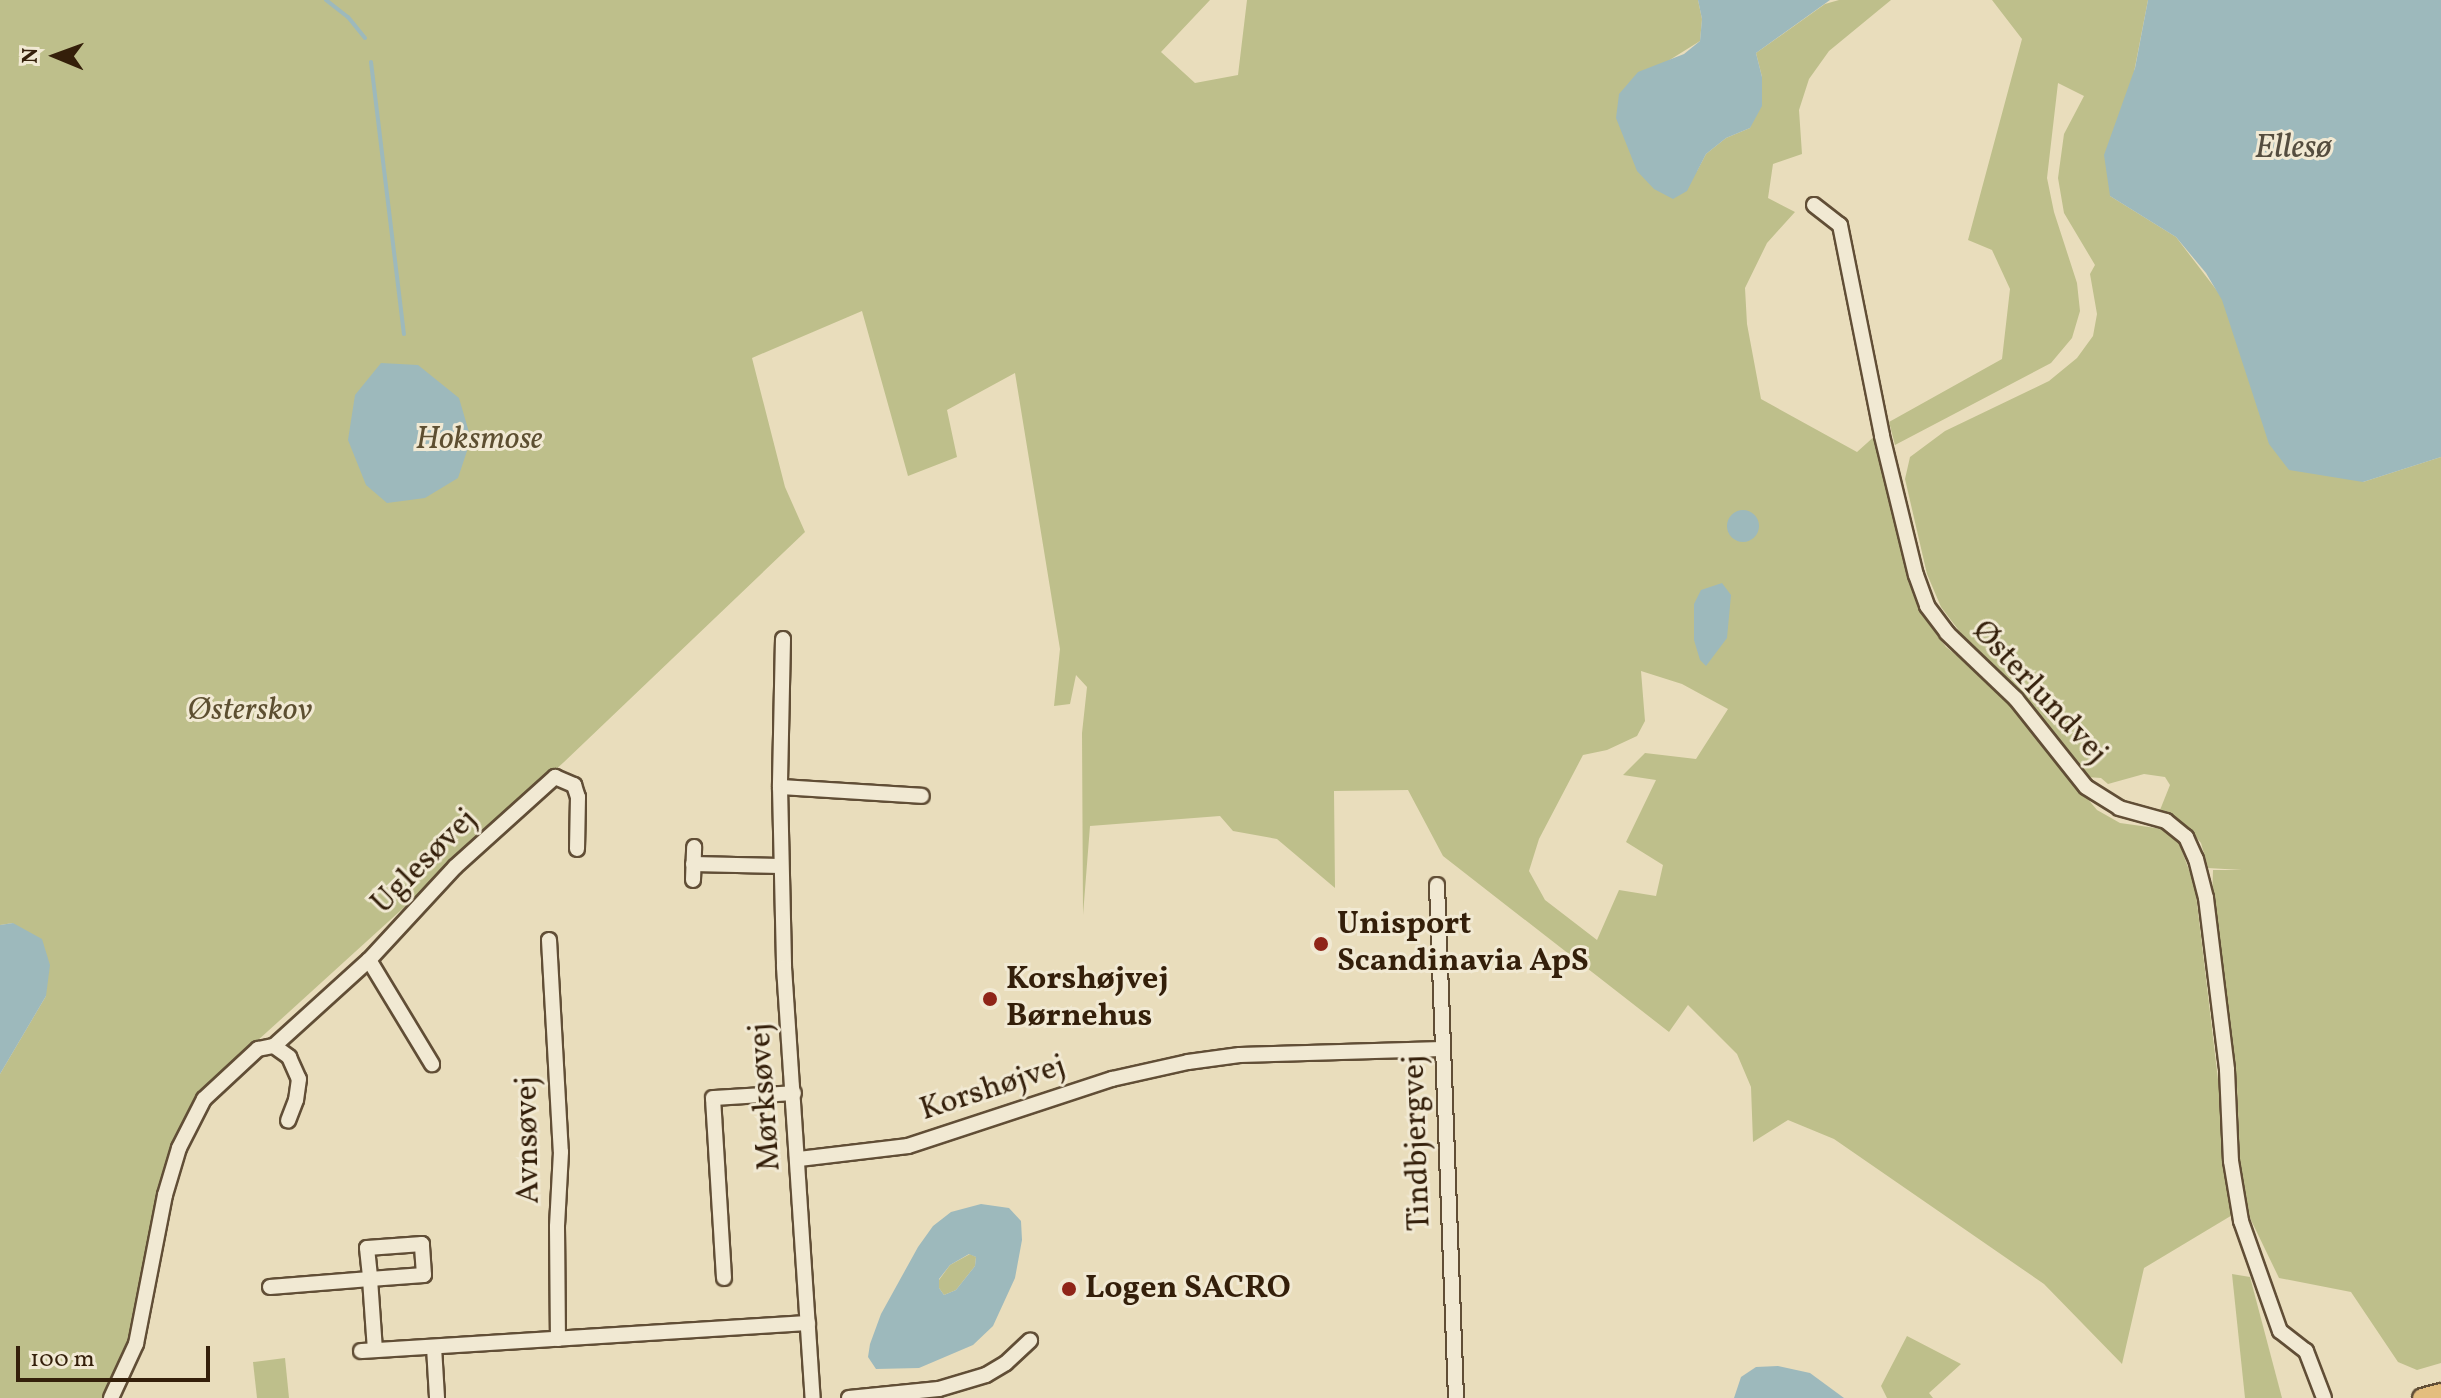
<!DOCTYPE html>
<html>
<head>
<meta charset="utf-8">
<style>
	body { margin:0 }
	#map { position:relative; width:2441px; height:1398px; overflow:hidden; background:#e9ddbc; font-family:Vollkorn,serif }
	div>[style] { position:absolute }
	.green>* { inset:0; background:#bebf8b }
	.water>* { inset:0; background:#9db9bc }
	.round { border-radius:50% }
	.stream>* { height:4px; margin:-2px; padding:0 2px; transform-origin:2px; border-radius:2px; background:#9db9bc }
	.roads { filter:drop-shadow(2px 0 #614e36) drop-shadow(-2px 0 #614e36) drop-shadow(0 2px #614e36) drop-shadow(0 -2px #614e36) }
	.minor>* { height:14px; margin:-7px; padding:0 7px; transform-origin:7px; border-radius:7px; background:#f1e9d3 }
	.major>* { height:18px; margin:-9px; padding:0 9px; transform-origin:9px; border-radius:9px; background:#e4be7e }
	.dots>* { width:22px; height:22px; translate:-50% -50%; box-sizing:border-box; border:4px solid #f1e9d3; border-radius:50% }
	span { translate:-50% -50%; white-space:nowrap; text-align:center; line-height:1.15; -webkit-text-stroke:6px #f1e9d3; paint-order:stroke }
	.park-label { font-size:32px; color:#5d4f31; font-style:italic }
	.street-label { font-size:32px; color:#341f0a }
	.poi-label { font-size:32px; color:#341f0a; font-weight:700 }
	.left { translate:0 -50%; text-align:left }
	.water-label { font-size:34px; color:#544d3f; font-style:italic }
	.north { position:absolute; left:16px; top:16px; width:80px; height:80px; -webkit-text-stroke:6px #f1e9d3; paint-order:stroke; rotate:271deg; font-size:22px; font-weight:700; line-height:32px; text-align:center; color:#341f0a }
	.north::after { content:''; display:block; margin:auto; width:28px; height:36px; background:#341f0a; clip-path:polygon(50% 0,100% 100%,50% 72%,0 100%) }
	.scale { position:absolute; left:16px; top:1346px; width:194px; height:36px; box-sizing:border-box; border:4px solid #341f0a; border-top:0; padding-left:10px; font-size:24px; line-height:28px; white-space:nowrap; color:#341f0a; -webkit-text-stroke:6px #f1e9d3; paint-order:stroke }
</style>
</head>
<body>
<div id="map">
	<div class="green">
		<i style="clip-path:polygon(evenodd,0 0,1210px 0,1161px 52px,1195px 83px,1238px 75px,1247px 0,1698px 0,1702px 19px,1700px 41px,1668px 61px,1697px 171px,1706px 154px,1726px 138px,1750px 128px,1762px 77px,1756px 53px,1825px 4px,1839px 0,1891px 0,1829px 51px,1809px 79px,1799px 110px,1802px 154px,1773px 164px,1768px 198px,1795px 212px,1767px 243px,1745px 288px,1747px 324px,1761px 399px,1857px 452px,1877px 434px,1911px 587px,1923px 616px,1946px 647px,1988px 680px,2097px 810px,2120px 823px,2163px 829px,2177px 838px,2195px 886px,2234px 1214px,2144px 1268px,2122px 1364px,2044px 1284px,1834px 1139px,1788px 1120px,1753px 1142px,1751px 1087px,1737px 1054px,1688px 1005px,1669px 1032px,1443px 856px,1408px 790px,1334px 791px,1335px 888px,1277px 839px,1233px 831px,1220px 816px,1090px 826px,1083px 915px,1082px 733px,1087px 687px,1076px 675px,1070px 704px,1054px 706px,1060px 649px,1015px 373px,947px 410px,957px 457px,908px 476px,862px 311px,752px 358px,785px 487px,805px 532px,564px 762px,223px 1072px,169px 1158px,129px 1344px,106px 1398px,0 1398px,0 1074px,46px 996px,13px 923px,0 925px,0 0,1641px 671px,1682px 684px,1728px 709px,1696px 759px,1645px 753px,1623px 775px,1656px 780px,1626px 842px,1663px 865px,1656px 896px,1619px 890px,1597px 940px,1545px 900px,1529px 871px,1539px 839px,1583px 755px,1607px 750px,1637px 736px,1645px 721px,1641px 671px)"></i>
		<i style="clip-path:polygon(1992px 0,2148px 0,2110px 196px,2176px 237px,2363px 482px,2441px 457px,2441px 1363px,2417px 1370px,2398px 1362px,2351px 1292px,2279px 1278px,2250px 1218px,2240px 1163px,2237px 1086px,2212px 904px,2213px 870px,2242px 870px,2208px 868px,2201px 843px,2190px 830px,2160px 810px,2170px 785px,2165px 777px,2144px 774px,2108px 784px,2101px 778px,2087px 777px,2017px 690px,1963px 636px,1941px 607px,1927px 574px,1905px 479px,1910px 457px,1945px 431px,2049px 381px,2077px 358px,2093px 336px,2097px 314px,2090px 274px,2095px 265px,2064px 213px,2058px 178px,2064px 134px,2084px 96px,2058px 83px,2047px 178px,2054px 212px,2077px 283px,2080px 311px,2072px 338px,2051px 363px,1895px 445px,1889px 422px,2002px 359px,2010px 289px,1992px 250px,1968px 240px,2022px 39px)"></i>
		<i style="clip-path:polygon(970px 1254px,976px 1257px,975px 1266px,956px 1290px,944px 1295px,939px 1288px,939px 1280px,950px 1265px)"></i>
		<i style="clip-path:polygon(2232px 1274px,2250px 1277px,2282px 1398px,2245px 1398px)"></i>
		<i style="clip-path:polygon(1907px 1336px,1961px 1364px,1929px 1393px,1933px 1398px,1887px 1398px,1881px 1386px)"></i>
		<i style="clip-path:polygon(285px 1358px,289px 1398px,257px 1398px,253px 1362px)"></i>
	</div>
	<div class="water">
		<i style="clip-path:polygon(1698px 0,1830px 0,1756px 53px,1762px 77px,1762px 106px,1750px 128px,1726px 138px,1706px 154px,1687px 191px,1673px 199px,1654px 189px,1637px 171px,1616px 118px,1619px 94px,1638px 72px,1684px 54px,1700px 41px,1702px 19px)"></i>
		<i style="clip-path:polygon(2148px 0,2441px 0,2441px 457px,2363px 482px,2289px 470px,2269px 444px,2222px 300px,2206px 273px,2176px 237px,2110px 196px,2104px 155px,2135px 68px)"></i>
		<i style="clip-path:polygon(381px 363px,418px 365px,459px 398px,471px 439px,458px 478px,425px 498px,387px 503px,366px 485px,348px 440px,355px 395px)"></i>
		<i class="round" style="left:1727px;top:510px;width:32px;height:32px"></i>
		<i style="clip-path:polygon(1722px 583px,1731px 595px,1727px 638px,1706px 666px,1700px 660px,1694px 640px,1694px 604px,1701px 590px)"></i>
		<i style="clip-path:polygon(13px 923px,42px 939px,50px 965px,46px 996px,0 1074px,0 925px)"></i>
		<i style="clip-path:polygon(evenodd,981px 1204px,1009px 1208px,1021px 1221px,1022px 1240px,1015px 1278px,993px 1326px,973px 1345px,919px 1368px,876px 1369px,868px 1357px,870px 1344px,881px 1314px,918px 1247px,933px 1226px,951px 1212px,981px 1204px,969px 1254px,976px 1257px,975px 1266px,956px 1290px,944px 1295px,939px 1288px,939px 1279px,950px 1265px,969px 1254px)"></i>
		<i style="clip-path:polygon(1778px 1366px,1810px 1373px,1844px 1398px,1734px 1398px,1741px 1377px,1756px 1367px)"></i>
	</div>
	<div class="stream">
		<i style="left:326px;top:0;width:28px;rotate:38deg"></i>
		<i style="left:348px;top:17px;width:27px;rotate:51deg"></i>
		<i style="left:371px;top:62px;width:274px;rotate:83.1deg"></i>
	</div>
	<div class="roads">
		<div class="minor">
			<i style="left:1814px;top:205px;width:33px;rotate:38deg"></i>
			<i style="left:1840px;top:225px;width:215px;rotate:78.7deg"></i>
			<i style="left:1882px;top:436px;width:143px;rotate:76.3deg"></i>
			<i style="left:1916px;top:575px;width:33px;rotate:70deg"></i>
			<i style="left:1927px;top:606px;width:34px;rotate:53deg"></i>
			<i style="left:1947px;top:633px;width:95px;rotate:43.7deg"></i>
			<i style="left:2016px;top:699px;width:112px;rotate:51.5deg"></i>
			<i style="left:2086px;top:787px;width:39px;rotate:32deg"></i>
			<i style="left:2119px;top:808px;width:49px;rotate:15.5deg"></i>
			<i style="left:2166px;top:821px;width:26px;rotate:39deg"></i>
			<i style="left:2186px;top:837px;width:24px;rotate:66deg"></i>
			<i style="left:2196px;top:859px;width:40px;rotate:75.6deg"></i>
			<i style="left:2206px;top:898px;width:173px;rotate:83deg"></i>
			<i style="left:2227px;top:1070px;width:91px;rotate:87.5deg"></i>
			<i style="left:2231px;top:1161px;width:61px;rotate:80.5deg"></i>
			<i style="left:2241px;top:1221px;width:117px;rotate:70.5deg"></i>
			<i style="left:2280px;top:1331px;width:33px;rotate:38deg"></i>
			<i style="left:2306px;top:1351px;width:50px;rotate:69deg"></i>
			<i style="left:783px;top:639px;width:148px;rotate:91.2deg"></i>
			<i style="left:780px;top:787px;width:180px;rotate:88.7deg"></i>
			<i style="left:784px;top:967px;width:432px;rotate:86.2deg"></i>
			<i style="left:780px;top:787px;width:142px;rotate:3.6deg"></i>
			<i style="left:693px;top:864px;width:87px;rotate:1.3deg"></i>
			<i style="left:693px;top:880px;width:33px;rotate:-88deg"></i>
			<i style="left:1437px;top:885px;width:513px;rotate:87.88deg"></i>
			<i style="left:549px;top:940px;width:212px;rotate:86.8deg"></i>
			<i style="left:561px;top:1152px;width:75px;rotate:93.1deg"></i>
			<i style="left:557px;top:1227px;width:112px;rotate:89.5deg"></i>
			<i style="left:369px;top:960px;width:122px;rotate:58.8deg"></i>
			<i style="left:274px;top:1046px;width:128px;rotate:-42.2deg"></i>
			<i style="left:369px;top:960px;width:127px;rotate:-47.2deg"></i>
			<i style="left:455px;top:867px;width:135px;rotate:-42deg"></i>
			<i style="left:555px;top:777px;width:21px;rotate:23deg"></i>
			<i style="left:574px;top:785px;width:13px;rotate:72deg"></i>
			<i style="left:578px;top:797px;width:52px;rotate:91.1deg"></i>
			<i style="left:799px;top:1159px;width:110px;rotate:-6.8deg"></i>
			<i style="left:908px;top:1146px;width:215px;rotate:-18.2deg"></i>
			<i style="left:1112px;top:1079px;width:78px;rotate:-12.6deg"></i>
			<i style="left:1188px;top:1062px;width:52px;rotate:-7.7deg"></i>
			<i style="left:1240px;top:1055px;width:202px;rotate:-1.7deg"></i>
			<i style="left:724px;top:1278px;width:180px;rotate:-93.5deg"></i>
			<i style="left:713px;top:1098px;width:81px;rotate:-3.5deg"></i>
			<i style="left:270px;top:1287px;width:100px;rotate:-4.6deg"></i>
			<i style="left:370px;top:1279px;width:54px;rotate:-4.2deg"></i>
			<i style="left:424px;top:1275px;width:31px;rotate:-94deg"></i>
			<i style="left:422px;top:1244px;width:55px;rotate:175.8deg"></i>
			<i style="left:367px;top:1248px;width:31px;rotate:84deg"></i>
			<i style="left:370px;top:1279px;width:71px;rotate:86deg"></i>
			<i style="left:434px;top:1347px;width:51px;rotate:86.6deg"></i>
			<i style="left:361px;top:1351px;width:448px;rotate:-3.6deg"></i>
			<i style="left:111px;top:1398px;width:60px;rotate:-65.2deg"></i>
			<i style="left:136px;top:1344px;width:152px;rotate:-79deg"></i>
			<i style="left:165px;top:1195px;width:49px;rotate:-73.4deg"></i>
			<i style="left:179px;top:1148px;width:55px;rotate:-63deg"></i>
			<i style="left:204px;top:1099px;width:74px;rotate:-42.8deg"></i>
			<i style="left:258px;top:1049px;width:16px;rotate:-11deg"></i>
			<i style="left:274px;top:1046px;width:19px;rotate:36deg"></i>
			<i style="left:289px;top:1057px;width:24px;rotate:66deg"></i>
			<i style="left:299px;top:1079px;width:21px;rotate:98deg"></i>
			<i style="left:296px;top:1100px;width:22px;rotate:111deg"></i>
			<i style="left:849px;top:1398px;width:90px;rotate:-5.7deg"></i>
			<i style="left:939px;top:1389px;width:49px;rotate:-16.6deg"></i>
			<i style="left:986px;top:1375px;width:23px;rotate:-31deg"></i>
			<i style="left:1006px;top:1363px;width:33px;rotate:-43deg"></i>
		</div>
		<div class="major">
			<i style="left:2422px;top:1398px;width:20px;rotate:-15deg"></i>
		</div>
	</div>
	<div class="dots">
		<i style="left:1321px;top:944px;background:#8f2418"></i>
		<i style="left:990px;top:999px;background:#8f2418"></i>
		<i style="left:1069px;top:1289px;background:#8f2418"></i>
	</div>
	<div class="park-label">
		<span style="left:479px;top:440px">Hoksmose</span>
		<span style="left:250px;top:711px">Østerskov</span>
	</div>
	<div class="street-label">
		<span style="left:2039px;top:693px;rotate:47deg">Østerlundvej</span>
		<span style="left:425px;top:862px;rotate:-45deg">Uglesøvej</span>
		<span style="left:993px;top:1089px;rotate:-18deg">Korshøjvej</span>
		<span style="left:766px;top:1097px;rotate:-94deg">Mørksøvej</span>
		<span style="left:529px;top:1140px;rotate:-91deg">Avnsøvej</span>
		<span style="left:1418px;top:1143px;rotate:-92deg">Tindbjergvej</span>
	</div>
	<div class="poi-label">
		<span class="left" style="left:1337px;top:944px">Unisport<br>Scandinavia ApS</span>
		<span class="left" style="left:1006px;top:999px">Korshøjvej<br>Børnehus</span>
		<span class="left" style="left:1085px;top:1289px">Logen SACRO</span>
	</div>
	<div class="water-label">
		<span style="left:2293px;top:149px">Ellesø</span>
	</div>
	<div class="north">N</div>
	<div class="scale">100 m</div>
</div>
</body>
</html>
